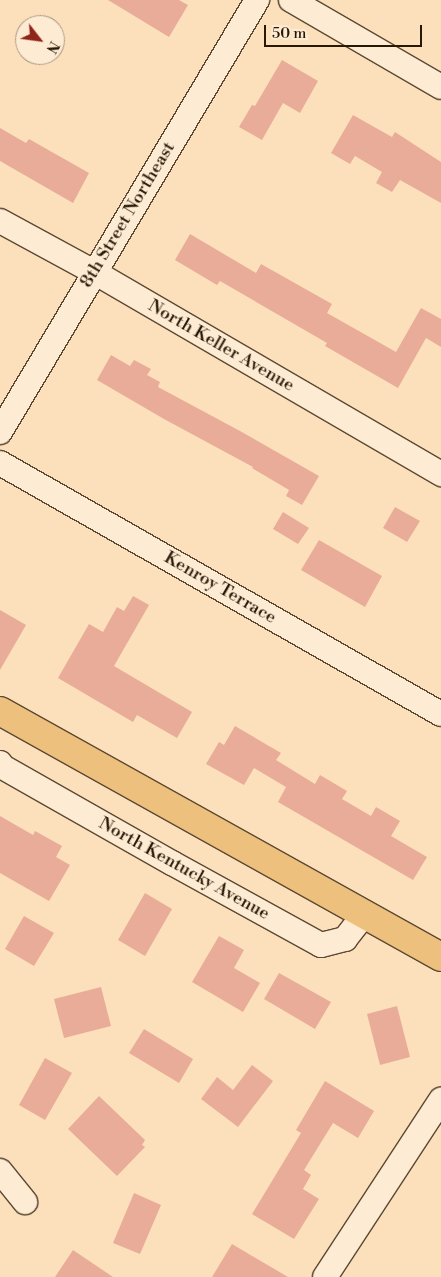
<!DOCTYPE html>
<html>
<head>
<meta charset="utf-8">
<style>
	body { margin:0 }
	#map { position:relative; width:441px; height:1277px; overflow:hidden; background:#fce0bb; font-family:"Libre Bodoni",serif }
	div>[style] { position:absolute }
	.building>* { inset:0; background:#e8ac98 }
	.roads { filter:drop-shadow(1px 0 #5c4932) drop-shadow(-1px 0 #5c4932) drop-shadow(0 1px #5c4932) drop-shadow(0 -1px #5c4932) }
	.minor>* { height:24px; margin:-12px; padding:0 12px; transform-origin:12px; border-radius:12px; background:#fdebd3 }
	.major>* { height:28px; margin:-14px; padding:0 14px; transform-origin:14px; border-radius:14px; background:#eec07e }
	span { translate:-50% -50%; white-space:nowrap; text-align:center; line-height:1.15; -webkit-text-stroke:4.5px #fdebd3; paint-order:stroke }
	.street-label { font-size:18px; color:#271705 }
	.north { position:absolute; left:15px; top:15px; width:50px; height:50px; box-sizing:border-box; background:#fdebd3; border:1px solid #a79681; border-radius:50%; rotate:120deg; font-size:14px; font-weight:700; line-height:20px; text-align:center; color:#271705 }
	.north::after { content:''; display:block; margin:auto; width:18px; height:22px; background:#8f2418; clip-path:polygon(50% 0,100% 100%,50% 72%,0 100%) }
	.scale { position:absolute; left:264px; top:25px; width:158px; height:22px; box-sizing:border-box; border:2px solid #271705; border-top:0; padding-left:6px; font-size:15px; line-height:18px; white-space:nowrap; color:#271705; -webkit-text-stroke:4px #fdebd3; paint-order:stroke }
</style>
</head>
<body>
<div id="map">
	<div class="building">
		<i style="clip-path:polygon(108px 0,179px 0,188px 5px,169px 37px)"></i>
		<i style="clip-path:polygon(282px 60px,318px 81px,300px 113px,283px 103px,262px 140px,239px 127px,252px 105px,255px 106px)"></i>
		<i style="clip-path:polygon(353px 115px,392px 137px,395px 132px,441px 162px,441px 203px,400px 180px,392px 192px,376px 183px,382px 172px,355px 156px,350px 164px,331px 153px)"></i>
		<i style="clip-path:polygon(0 128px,26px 143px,29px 139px,89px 173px,73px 203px,0 161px)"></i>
		<i style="clip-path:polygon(190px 234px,256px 273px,261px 264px,332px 304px,327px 313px,396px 352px,421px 308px,441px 319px,441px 347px,426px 338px,398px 388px,325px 346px,327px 343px,220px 281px,217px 285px,175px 260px)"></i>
		<i style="clip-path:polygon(111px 355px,130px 366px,134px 360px,151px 369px,147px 375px,160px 382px,158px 387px,240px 431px,319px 476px,302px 505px,286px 496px,289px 490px,252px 468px,253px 467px,164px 419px,97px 380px)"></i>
		<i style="clip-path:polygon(395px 507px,420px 521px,407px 542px,383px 528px)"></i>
		<i style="clip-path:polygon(283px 512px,309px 528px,298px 544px,273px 529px)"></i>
		<i style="clip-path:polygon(319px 540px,382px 576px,365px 607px,301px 570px)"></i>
		<i style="clip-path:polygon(133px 596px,149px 605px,114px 666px,192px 712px,177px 738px,137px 715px,133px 722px,58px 678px,89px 624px,103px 632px,117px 607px,124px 611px)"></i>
		<i style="clip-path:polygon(0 610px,26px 625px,0 670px)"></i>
		<i style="clip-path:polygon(235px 726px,281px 753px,276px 760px,315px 784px,320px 775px,347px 791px,342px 799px,371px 816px,376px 807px,400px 821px,391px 836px,427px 857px,413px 880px,278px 802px,286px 787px,254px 768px,244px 785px,206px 764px,219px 742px,224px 745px)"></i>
		<i style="clip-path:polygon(0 816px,33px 835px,35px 831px,62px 846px,56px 857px,70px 865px,49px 901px,0 873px)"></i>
		<i style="clip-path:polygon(145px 893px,172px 909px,145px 956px,118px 940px)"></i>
		<i style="clip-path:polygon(24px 916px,54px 933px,34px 966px,5px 949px)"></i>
		<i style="clip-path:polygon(219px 936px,244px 950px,234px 968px,260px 983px,243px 1012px,192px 982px)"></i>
		<i style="clip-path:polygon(279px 973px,331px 1002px,315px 1029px,264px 999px)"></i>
		<i style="clip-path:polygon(101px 987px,111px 1026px,64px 1038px,54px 999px)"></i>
		<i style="clip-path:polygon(397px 1006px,410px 1057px,380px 1065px,367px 1014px)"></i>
		<i style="clip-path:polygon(144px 1029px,193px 1059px,179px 1083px,129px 1053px)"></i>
		<i style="clip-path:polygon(45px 1058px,72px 1073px,45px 1120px,19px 1105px)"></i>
		<i style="clip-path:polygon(252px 1065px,273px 1081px,238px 1127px,201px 1099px,217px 1077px,233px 1090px)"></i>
		<i style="clip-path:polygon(325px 1081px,374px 1111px,358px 1138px,333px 1123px,304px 1170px,311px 1175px,303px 1189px,319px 1199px,294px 1239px,252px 1214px,301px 1133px,296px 1130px)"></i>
		<i style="clip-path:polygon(99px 1096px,145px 1140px,142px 1145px,145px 1147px,117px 1176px,68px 1129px)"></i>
		<i style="clip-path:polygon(134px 1193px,161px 1205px,140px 1254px,113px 1243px)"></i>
		<i style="clip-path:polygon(232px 1244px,288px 1277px,212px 1277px)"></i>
		<i style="clip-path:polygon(73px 1250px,113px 1277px,55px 1277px)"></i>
	</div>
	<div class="roads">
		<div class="minor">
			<i style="left:291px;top:0;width:173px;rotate:30.1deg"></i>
			<i style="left:0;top:221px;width:107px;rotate:28.5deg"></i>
			<i style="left:94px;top:272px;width:402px;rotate:30.2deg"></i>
			<i style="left:0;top:432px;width:503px;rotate:-59.25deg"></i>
			<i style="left:0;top:463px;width:507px;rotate:29.65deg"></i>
			<i style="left:0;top:763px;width:3px;rotate:72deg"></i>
			<i style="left:1px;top:766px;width:197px;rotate:29.6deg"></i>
			<i style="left:172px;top:863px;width:170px;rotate:28.8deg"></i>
			<i style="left:321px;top:945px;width:25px;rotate:-14deg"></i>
			<i style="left:345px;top:939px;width:33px;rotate:-52deg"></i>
			<i style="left:0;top:1171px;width:40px;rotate:51deg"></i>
			<i style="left:325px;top:1277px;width:212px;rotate:-56.8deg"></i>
		</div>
		<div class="major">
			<i style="left:0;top:711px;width:505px;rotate:29.15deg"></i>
		</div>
	</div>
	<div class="street-label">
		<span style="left:128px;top:215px;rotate:-59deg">8th Street Northeast</span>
		<span style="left:221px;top:346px;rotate:30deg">North Keller Avenue</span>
		<span style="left:220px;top:588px;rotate:30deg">Kenroy Terrace</span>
		<span style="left:184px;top:869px;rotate:29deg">North Kentucky Avenue</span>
	</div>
	<div class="north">N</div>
	<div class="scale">50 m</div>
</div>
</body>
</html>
